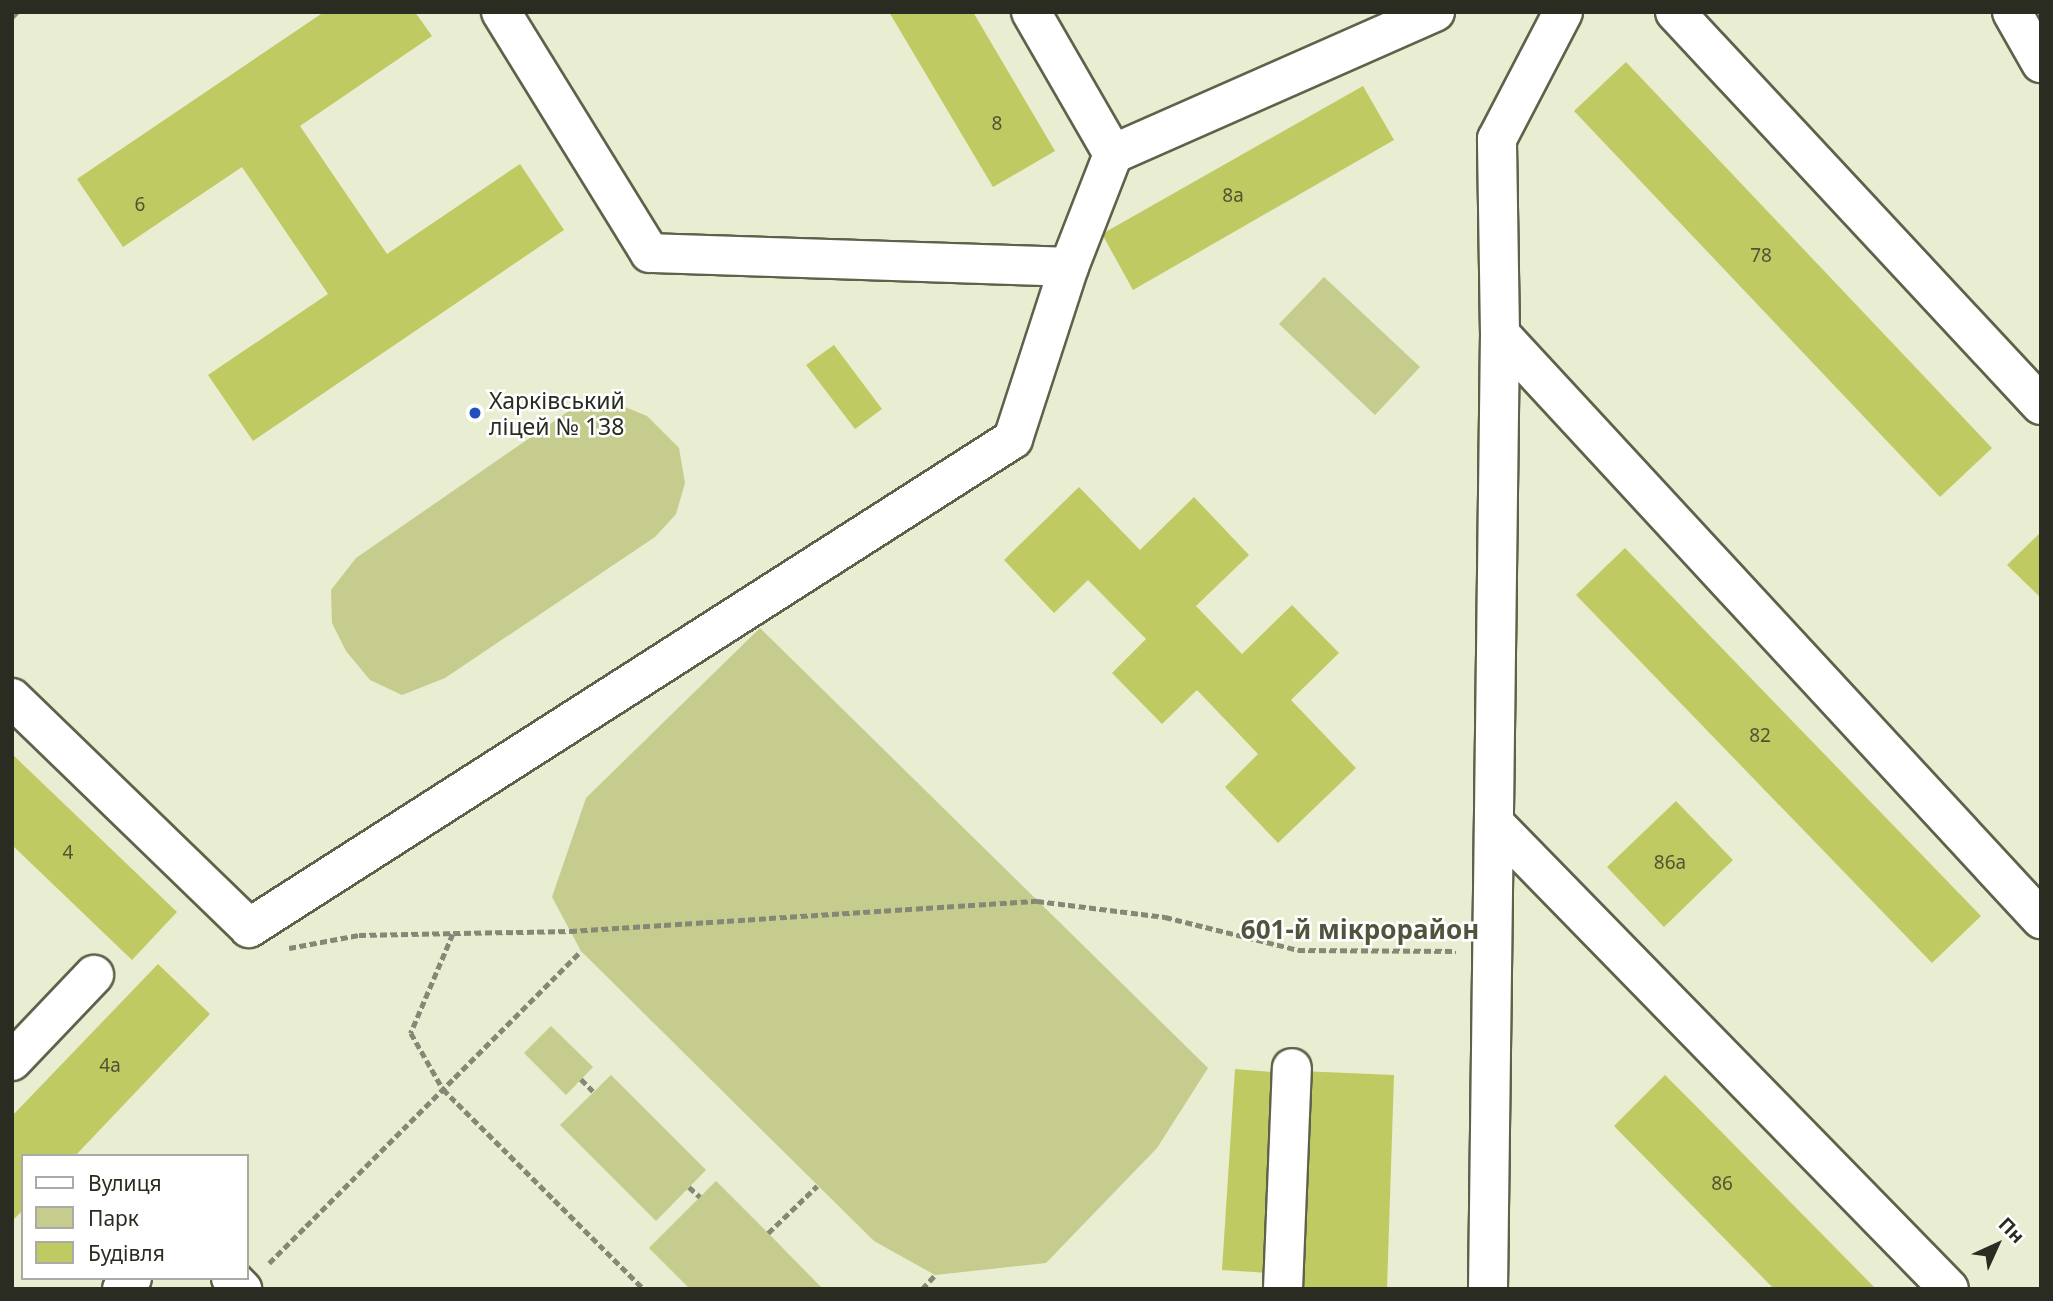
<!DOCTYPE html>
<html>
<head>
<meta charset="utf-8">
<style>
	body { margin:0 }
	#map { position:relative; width:2053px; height:1301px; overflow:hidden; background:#e9edd1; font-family:"Noto Sans",sans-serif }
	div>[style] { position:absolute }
	.green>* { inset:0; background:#c5cc8d }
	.building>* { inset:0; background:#c0ca63 }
	.path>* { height:4.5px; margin-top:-2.25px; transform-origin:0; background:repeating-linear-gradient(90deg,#858875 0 7px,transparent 0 10.5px) }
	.roads { filter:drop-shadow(2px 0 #5f624a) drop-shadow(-2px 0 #5f624a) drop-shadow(0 2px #5f624a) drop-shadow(0 -2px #5f624a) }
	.minor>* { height:38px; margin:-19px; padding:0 19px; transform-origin:19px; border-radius:19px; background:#fff }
	.dots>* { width:19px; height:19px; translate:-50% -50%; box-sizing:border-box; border:4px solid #fff; border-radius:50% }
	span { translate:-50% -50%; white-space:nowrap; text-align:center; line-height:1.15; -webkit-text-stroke:5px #fff; paint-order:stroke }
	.number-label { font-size:19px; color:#505432 }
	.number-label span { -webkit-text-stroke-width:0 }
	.poi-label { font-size:23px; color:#2a2c21 }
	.left { translate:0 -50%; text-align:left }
	.quarter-label { font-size:26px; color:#51543c; font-weight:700 }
	.frame { position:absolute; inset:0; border:14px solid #2a2c21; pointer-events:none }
	.legend { position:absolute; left:21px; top:1154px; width:228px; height:126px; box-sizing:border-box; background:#fff; border:2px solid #aaaba6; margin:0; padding:9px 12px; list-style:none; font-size:21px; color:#2a2c21 }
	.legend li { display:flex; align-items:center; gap:14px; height:35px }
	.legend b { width:35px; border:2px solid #aaaba6 }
	.north { position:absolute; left:1962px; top:1210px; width:70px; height:70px; -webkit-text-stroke:5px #fff; paint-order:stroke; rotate:45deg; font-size:19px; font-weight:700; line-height:28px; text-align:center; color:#2a2c21 }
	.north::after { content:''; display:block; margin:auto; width:24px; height:32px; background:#2a2c21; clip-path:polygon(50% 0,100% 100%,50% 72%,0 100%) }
</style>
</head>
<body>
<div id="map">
	<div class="green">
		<i style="clip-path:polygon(1324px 277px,1420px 367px,1375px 415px,1279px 324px)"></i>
		<i style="clip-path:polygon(615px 403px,647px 416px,679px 448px,685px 483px,676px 514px,655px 537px,445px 678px,402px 695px,370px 680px,346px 651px,332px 623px,331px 590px,356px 558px,576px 406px)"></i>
		<i style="clip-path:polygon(760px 628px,1208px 1068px,1157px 1148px,1046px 1263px,935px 1275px,874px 1241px,581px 951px,552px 897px,586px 798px)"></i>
		<i style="clip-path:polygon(551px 1026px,593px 1067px,566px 1095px,524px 1053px)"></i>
		<i style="clip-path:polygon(611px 1075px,706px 1170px,656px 1221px,560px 1125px)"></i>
		<i style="clip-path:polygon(716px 1181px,768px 1233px,823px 1289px,690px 1289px,649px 1248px)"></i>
	</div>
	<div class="building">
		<i style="clip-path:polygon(324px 12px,415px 12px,432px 36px,300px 126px,387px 254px,520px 164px,564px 230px,253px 441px,208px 375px,328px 294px,242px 167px,123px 247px,77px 179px)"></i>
		<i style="clip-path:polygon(889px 12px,973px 12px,1055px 151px,993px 187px)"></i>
		<i style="clip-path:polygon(1626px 62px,1992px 448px,1940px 497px,1574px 111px)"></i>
		<i style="clip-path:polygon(1363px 86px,1394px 140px,1133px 290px,1102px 234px)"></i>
		<i style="clip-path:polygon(834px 345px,882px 409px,855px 429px,806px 365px)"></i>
		<i style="clip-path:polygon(1079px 487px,1140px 550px,1194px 497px,1249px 555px,1196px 606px,1242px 654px,1292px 605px,1339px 653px,1291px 700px,1356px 768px,1278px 843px,1225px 787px,1258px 754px,1197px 690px,1162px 724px,1112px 673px,1146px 639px,1088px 580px,1054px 613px,1004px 560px)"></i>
		<i style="clip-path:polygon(2041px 532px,2041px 598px,2007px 565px)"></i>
		<i style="clip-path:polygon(1625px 548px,1981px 916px,1932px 963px,1576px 595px)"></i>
		<i style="clip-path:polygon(12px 754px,177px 912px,132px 960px,12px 845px)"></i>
		<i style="clip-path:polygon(1676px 801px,1733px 860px,1664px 927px,1607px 867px)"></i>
		<i style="clip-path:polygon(158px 964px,210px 1014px,75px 1156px,23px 1156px,23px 1210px,12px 1221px,12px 1116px)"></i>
		<i style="clip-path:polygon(1235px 1069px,1283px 1073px,1269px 1273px,1222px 1270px)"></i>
		<i style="clip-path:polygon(1300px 1071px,1394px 1075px,1387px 1289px,1292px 1289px)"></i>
		<i style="clip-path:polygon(1665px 1075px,1695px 1105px,1876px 1289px,1774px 1289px,1614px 1126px)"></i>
	</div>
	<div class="path">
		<i style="left:12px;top:17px;width:7px;rotate:-45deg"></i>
		<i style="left:453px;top:934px;width:108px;rotate:113deg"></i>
		<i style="left:411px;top:1033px;width:64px;rotate:60.3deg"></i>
		<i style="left:443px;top:1089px;width:284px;rotate:44.9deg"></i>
		<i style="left:289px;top:948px;width:71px;rotate:-10.5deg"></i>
		<i style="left:359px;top:935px;width:211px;rotate:-1.1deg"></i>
		<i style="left:570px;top:931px;width:468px;rotate:-3.7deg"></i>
		<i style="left:1037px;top:901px;width:129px;rotate:7.1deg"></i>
		<i style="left:1165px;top:917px;width:137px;rotate:13.9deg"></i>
		<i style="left:1298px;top:950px;width:158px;rotate:0.4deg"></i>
		<i style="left:581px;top:1079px;width:18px;rotate:45deg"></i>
		<i style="left:689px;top:1187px;width:15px;rotate:42deg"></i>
		<i style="left:768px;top:1233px;width:68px;rotate:-43.8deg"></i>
		<i style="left:269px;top:1263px;width:441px;rotate:-45deg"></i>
		<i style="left:922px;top:1289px;width:19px;rotate:-47deg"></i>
	</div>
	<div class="roads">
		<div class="minor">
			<i style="left:501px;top:12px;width:283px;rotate:58.3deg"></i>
			<i style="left:650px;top:253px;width:419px;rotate:1.9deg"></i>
			<i style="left:1031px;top:12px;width:164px;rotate:60deg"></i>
			<i style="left:1675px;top:12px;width:537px;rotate:47.04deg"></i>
			<i style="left:2012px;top:12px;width:59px;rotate:60.4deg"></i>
			<i style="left:1500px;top:334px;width:797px;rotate:47.24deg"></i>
			<i style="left:12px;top:698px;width:330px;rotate:44.1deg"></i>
			<i style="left:249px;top:928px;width:907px;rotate:-32.62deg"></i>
			<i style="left:1013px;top:439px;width:181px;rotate:-72deg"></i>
			<i style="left:1069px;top:267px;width:121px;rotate:-68.7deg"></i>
			<i style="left:1113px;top:154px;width:352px;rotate:-23.8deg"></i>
			<i style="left:1494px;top:823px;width:651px;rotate:45.68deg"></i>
			<i style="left:12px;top:1061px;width:119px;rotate:-46.4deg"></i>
			<i style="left:231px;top:1278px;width:16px;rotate:45deg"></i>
			<i style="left:122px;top:1289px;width:15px;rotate:-48deg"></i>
			<i style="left:1283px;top:1289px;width:221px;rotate:-87.7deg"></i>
			<i style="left:1488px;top:1289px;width:955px;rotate:-89.28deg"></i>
			<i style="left:1500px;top:334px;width:195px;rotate:-90.9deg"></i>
			<i style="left:1497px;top:139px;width:143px;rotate:-62.5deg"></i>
		</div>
	</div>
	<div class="dots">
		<i style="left:475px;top:413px;background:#214fbc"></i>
	</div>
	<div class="number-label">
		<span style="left:997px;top:124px">8</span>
		<span style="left:1233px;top:196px">8а</span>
		<span style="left:140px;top:205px">6</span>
		<span style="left:1761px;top:256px">78</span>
		<span style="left:1760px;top:736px">82</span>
		<span style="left:68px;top:853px">4</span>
		<span style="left:1670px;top:863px">86а</span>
		<span style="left:110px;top:1066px">4а</span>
		<span style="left:1722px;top:1184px">86</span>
	</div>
	<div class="poi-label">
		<span class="left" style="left:489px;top:413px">Харківський<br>ліцей № 138</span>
	</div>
	<div class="quarter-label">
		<span style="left:1360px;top:930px">601-й мікрорайон</span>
	</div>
	<div class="frame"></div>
	<ul class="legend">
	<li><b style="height:9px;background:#fff"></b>Вулиця</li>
	<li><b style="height:19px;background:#c5cc8d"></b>Парк</li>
	<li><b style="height:19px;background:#c0ca63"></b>Будівля</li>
	</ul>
	<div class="north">Пн</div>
</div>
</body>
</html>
